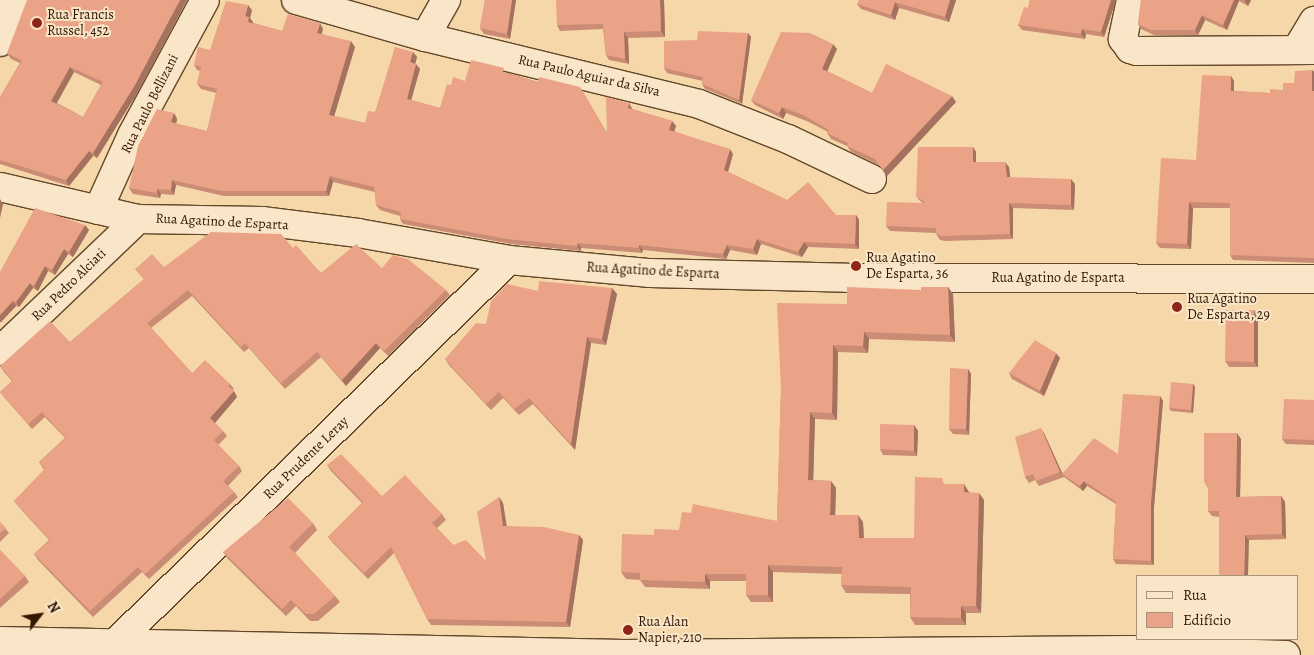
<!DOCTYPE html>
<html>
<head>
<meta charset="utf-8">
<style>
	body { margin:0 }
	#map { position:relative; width:1314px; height:655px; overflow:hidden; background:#f6d7a9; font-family:Alegreya,serif }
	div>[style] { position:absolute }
	.roads { filter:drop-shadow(1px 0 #63472a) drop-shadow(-1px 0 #63472a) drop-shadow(0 1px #63472a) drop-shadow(0 -1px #63472a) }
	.minor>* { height:28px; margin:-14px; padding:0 14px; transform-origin:14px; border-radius:14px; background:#f9e5c7 }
	.wall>* { inset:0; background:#ca8c75 }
	.shaded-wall>* { inset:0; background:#a4725f }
	.building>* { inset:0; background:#eba388 }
	.dots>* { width:14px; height:14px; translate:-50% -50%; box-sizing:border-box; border:2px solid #f9e5c7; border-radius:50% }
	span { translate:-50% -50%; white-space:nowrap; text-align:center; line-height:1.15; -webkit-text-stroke:4px #f9e5c7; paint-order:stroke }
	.poi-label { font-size:14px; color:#321700 }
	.left { translate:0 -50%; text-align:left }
	.street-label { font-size:14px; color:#321700 }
	.legend { position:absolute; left:1136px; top:575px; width:162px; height:65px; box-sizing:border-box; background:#f9e5c7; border:1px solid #a99377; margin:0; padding:6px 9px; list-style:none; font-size:15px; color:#321700 }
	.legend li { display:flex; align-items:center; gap:10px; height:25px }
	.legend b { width:25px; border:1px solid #a99377 }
	.north { position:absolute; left:15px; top:590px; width:50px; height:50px; -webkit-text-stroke:4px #f9e5c7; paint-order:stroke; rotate:60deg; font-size:14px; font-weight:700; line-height:20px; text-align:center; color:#321700 }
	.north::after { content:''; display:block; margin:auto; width:18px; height:22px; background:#321700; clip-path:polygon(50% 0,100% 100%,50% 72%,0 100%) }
</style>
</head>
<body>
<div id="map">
	<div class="roads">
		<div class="minor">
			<i style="left:296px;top:0;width:134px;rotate:16deg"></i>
			<i style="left:425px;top:37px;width:282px;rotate:13.7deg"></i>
			<i style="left:699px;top:104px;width:96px;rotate:21.5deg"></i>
			<i style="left:788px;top:139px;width:93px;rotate:25.5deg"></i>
			<i style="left:1131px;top:0;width:40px;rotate:102deg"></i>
			<i style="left:1123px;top:39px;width:12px;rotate:55deg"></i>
			<i style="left:1130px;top:49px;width:7px;rotate:16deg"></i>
			<i style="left:1137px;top:51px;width:177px;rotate:-0.3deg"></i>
			<i style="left:425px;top:37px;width:43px;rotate:-60.4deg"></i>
			<i style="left:0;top:42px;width:45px;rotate:-70.3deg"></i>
			<i style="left:1297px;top:49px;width:33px;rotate:-59deg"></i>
			<i style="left:0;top:187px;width:142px;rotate:13.1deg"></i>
			<i style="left:138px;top:219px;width:124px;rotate:0.9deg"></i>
			<i style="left:262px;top:221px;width:97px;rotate:7.1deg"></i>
			<i style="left:358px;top:233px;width:153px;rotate:10.1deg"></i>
			<i style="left:509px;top:260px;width:142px;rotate:5.3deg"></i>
			<i style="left:650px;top:273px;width:198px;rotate:1.4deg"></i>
			<i style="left:848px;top:278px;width:466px;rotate:0.1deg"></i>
			<i style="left:98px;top:210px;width:82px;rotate:-65.6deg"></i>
			<i style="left:132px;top:135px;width:153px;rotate:-61.6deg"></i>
			<i style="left:0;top:351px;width:191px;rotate:-43.7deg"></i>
			<i style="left:0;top:641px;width:624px;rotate:1.19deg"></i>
			<i style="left:624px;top:654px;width:507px;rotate:-0.45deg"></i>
			<i style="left:1131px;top:650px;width:155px;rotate:1.8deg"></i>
			<i style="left:108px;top:650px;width:559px;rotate:-44.2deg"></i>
		</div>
	</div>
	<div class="wall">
		<i style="clip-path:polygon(evenodd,187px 0,139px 90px,97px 158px,93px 156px,69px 186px,0 164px,0 97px,20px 63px,11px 59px,7px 53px,187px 0,74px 72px,101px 85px,83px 117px,57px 103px,74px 72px)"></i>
		<i style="clip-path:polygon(485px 0,516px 0,510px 39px,484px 34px,480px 28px)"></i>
		<i style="clip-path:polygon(664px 0,665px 37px,628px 38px,629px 64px,609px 60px,606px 55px,603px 29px,560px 31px,557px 25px)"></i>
		<i style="clip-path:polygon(956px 0,949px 22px,899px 8px,895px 20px,861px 9px,857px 4px)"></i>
		<i style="clip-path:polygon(1030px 0,1116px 0,1104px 37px,1086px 34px,1085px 39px,1022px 30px,1018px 25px,1028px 8px)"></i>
		<i style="clip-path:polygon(1141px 0,1251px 0,1248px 6px,1239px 1px,1227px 30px,1205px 20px,1198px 35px,1154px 35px,1141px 29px,1138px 24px)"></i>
		<i style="clip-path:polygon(252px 10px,250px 18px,253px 23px,282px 31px,323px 29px,322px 34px,355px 47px,334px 116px,365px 123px,375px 112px,413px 52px,417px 57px,415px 64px,420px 69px,411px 100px,440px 108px,451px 85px,465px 81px,508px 73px,538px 82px,583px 92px,607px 133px,629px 103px,632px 109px,672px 121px,676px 126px,674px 131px,733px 154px,728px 172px,787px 200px,836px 215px,856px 215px,859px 220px,859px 249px,808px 247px,802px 257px,761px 244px,757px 255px,730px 250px,726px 259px,643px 250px,642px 253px,581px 248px,581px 251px,511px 244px,403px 224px,400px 219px,400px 216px,380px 210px,376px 205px,375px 192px,333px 182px,329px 196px,224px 196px,176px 185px,174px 195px,161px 194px,160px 198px,133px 194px,129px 188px,174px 113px,177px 119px,176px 124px,207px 131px,216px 93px,201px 89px,197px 84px,200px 71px,197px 70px,194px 65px)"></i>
		<i style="clip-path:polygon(748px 33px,751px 37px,742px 104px,705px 89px,702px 84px,703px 81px,667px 73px,664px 68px,697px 40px)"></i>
		<i style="clip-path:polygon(837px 49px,827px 71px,872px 93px,956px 102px,887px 176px,879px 165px,851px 152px,847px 146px,831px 139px,827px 133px,828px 132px,809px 122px,786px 113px,783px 119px,755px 105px,751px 100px)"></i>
		<i style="clip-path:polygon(1312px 70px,1314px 72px,1314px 263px,1233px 260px,1230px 255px,1230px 208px,1193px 208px,1191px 249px,1160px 248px,1156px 243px,1196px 160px,1231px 76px,1234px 81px,1234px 91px,1270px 93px,1283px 90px,1294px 83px)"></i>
		<i style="clip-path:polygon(973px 147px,976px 152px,976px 162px,1009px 167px,1010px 178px,1075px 184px,1074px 210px,1013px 208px,1013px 239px,945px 241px,940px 240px,936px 234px,936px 233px,890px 231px,886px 226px,923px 203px,920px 201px,916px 196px)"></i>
		<i style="clip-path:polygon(85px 225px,89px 230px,73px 257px,68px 254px,55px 275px,48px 271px,38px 291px,33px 288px,19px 307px,16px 306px,0 323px,0 272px)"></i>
		<i style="clip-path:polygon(293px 248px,321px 273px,382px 268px,446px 290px,450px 295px,388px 356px,380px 348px,346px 386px,321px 357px,285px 389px,249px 348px,244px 352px,192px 296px,151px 328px,192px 373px,230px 384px,234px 389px,233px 390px,237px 397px,215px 423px,223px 431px,227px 436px,218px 445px,239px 466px,242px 471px,228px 486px,234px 492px,238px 497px,149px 579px,142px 572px,93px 617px,38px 560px,34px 554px,49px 540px,18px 506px,14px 501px,44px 470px,39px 462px,65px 438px,45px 417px,32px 429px,4px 397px,0 392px,12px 381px,4px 372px,0 366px,70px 342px,144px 279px,135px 269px,164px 267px)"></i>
		<i style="clip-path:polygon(948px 287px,953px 294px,955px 342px,869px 339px,868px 353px,838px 352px,837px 420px,815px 419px,813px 480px,831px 481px,836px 488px,835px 515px,863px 522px,864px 538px,914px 538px,946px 484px,969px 492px,984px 500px,981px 613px,966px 613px,966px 625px,915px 625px,910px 617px,910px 594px,846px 593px,841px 585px,842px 574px,773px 572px,773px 602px,751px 602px,746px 595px,746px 581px,710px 581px,710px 589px,645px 587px,640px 580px,626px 579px,621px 572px,654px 535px,679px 530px,691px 513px,777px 521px,781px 391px,847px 304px,921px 290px)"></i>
		<i style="clip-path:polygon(612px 288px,617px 294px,606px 345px,591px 343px,575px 450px,533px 404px,519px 415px,503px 398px,491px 410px,449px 365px,445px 359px,486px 324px,538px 291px)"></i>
		<i style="clip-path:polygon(1258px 316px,1258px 367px,1229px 367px,1225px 361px)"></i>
		<i style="clip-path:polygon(1060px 358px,1044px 396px,1012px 379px,1009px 373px)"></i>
		<i style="clip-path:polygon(968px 369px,971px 374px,969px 435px,953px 434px,949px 429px)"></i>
		<i style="clip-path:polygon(1193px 384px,1195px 387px,1193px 413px,1171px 411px,1169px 408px)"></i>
		<i style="clip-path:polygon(1160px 396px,1163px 401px,1154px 507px,1154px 565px,1116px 564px,1113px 559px,1116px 504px,1087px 486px,1083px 491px,1064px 477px,1039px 486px,1035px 480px,1029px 483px,1025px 477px,1044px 433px,1062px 473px,1118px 454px)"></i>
		<i style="clip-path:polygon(1314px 400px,1314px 445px,1286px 444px,1282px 439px)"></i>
		<i style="clip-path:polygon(914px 425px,918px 431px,917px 456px,883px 455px,880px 449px)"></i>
		<i style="clip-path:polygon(1241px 439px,1240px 497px,1281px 496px,1285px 502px,1286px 539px,1249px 540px,1219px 517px,1212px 516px,1208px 511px,1208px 488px,1204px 481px)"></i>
		<i style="clip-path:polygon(327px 465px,382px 496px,442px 514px,446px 520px,437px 528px,453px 545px,486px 561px,499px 497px,503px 503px,507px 526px,579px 535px,583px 540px,570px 627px,431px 625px,427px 619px,394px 553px,368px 579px,332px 542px,328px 537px,362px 503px,331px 471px)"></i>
		<i style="clip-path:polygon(0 522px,9px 533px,0 542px)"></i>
		<i style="clip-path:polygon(313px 523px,317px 530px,295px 553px,335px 596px,340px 602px,318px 621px,310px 621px,296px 606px,286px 616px,228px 559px,223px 552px)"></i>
		<i style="clip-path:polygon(0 550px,25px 576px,29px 582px,0 608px)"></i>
	</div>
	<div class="shaded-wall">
		<i style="clip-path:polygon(180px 0,187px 0,139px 90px,97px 158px,93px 153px)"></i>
		<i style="clip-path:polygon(512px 0,516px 0,510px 39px,507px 34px)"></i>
		<i style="clip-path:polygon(660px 0,664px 0,665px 37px,661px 31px)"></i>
		<i style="clip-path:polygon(950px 0,956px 0,949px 22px,945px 17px)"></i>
		<i style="clip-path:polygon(1111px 0,1116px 0,1104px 37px,1101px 32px)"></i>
		<i style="clip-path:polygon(1234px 0,1239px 0,1239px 1px,1227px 30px,1223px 25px)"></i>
		<i style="clip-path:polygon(1245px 0,1251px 0,1248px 6px,1245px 1px)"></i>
		<i style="clip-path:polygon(895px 2px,899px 8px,895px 20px,891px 15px)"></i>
		<i style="clip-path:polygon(248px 5px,252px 10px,250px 18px,253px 22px,252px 27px,245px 16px)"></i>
		<i style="clip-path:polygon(1202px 15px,1205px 20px,1198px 35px,1195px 30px)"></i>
		<i style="clip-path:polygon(320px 23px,323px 29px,320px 38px,317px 33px)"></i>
		<i style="clip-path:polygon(1082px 29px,1086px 34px,1085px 39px,1081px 34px)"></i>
		<i style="clip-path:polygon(624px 32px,628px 38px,629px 64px,625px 59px)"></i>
		<i style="clip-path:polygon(748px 33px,751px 37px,742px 104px,739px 100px)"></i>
		<i style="clip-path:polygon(351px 41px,355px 47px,333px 120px,329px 115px)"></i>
		<i style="clip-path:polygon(833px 44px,837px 49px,826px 74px,822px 69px)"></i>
		<i style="clip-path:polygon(413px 52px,417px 57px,414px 68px,410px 62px)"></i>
		<i style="clip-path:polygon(416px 64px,420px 69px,410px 104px,407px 99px)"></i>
		<i style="clip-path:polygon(70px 67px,74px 72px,55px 106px,51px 101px)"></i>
		<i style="clip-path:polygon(1312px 70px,1314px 72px,1314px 94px,1312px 91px)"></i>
		<i style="clip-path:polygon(1231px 76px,1234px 81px,1234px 96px,1231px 91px)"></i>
		<i style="clip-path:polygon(952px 96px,956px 102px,887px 176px,883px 170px)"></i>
		<i style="clip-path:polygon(629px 103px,632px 109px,631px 113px,628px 108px)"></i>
		<i style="clip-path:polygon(782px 107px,786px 113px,783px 119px,779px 113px)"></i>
		<i style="clip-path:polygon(174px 113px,177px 119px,175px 128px,171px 122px)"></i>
		<i style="clip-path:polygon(672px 121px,676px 126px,673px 135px,669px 130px)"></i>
		<i style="clip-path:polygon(973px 147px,976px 152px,976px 167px,973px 162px)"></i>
		<i style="clip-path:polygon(730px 149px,733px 154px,727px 175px,724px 170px)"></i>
		<i style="clip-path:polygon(89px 151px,93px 156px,69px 186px,66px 180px)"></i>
		<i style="clip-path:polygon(1005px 162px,1009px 167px,1011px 183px,1007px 177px)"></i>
		<i style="clip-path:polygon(330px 176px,333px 182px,329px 196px,326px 191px)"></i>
		<i style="clip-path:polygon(1071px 179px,1075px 184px,1074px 210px,1071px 205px)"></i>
		<i style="clip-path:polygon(172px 180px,176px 185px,174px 195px,171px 190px)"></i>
		<i style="clip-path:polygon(157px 189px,161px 194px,160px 198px,157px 193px)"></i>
		<i style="clip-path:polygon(0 199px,3px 204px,0 218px)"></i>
		<i style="clip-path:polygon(1189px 202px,1193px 208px,1191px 249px,1187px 244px)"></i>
		<i style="clip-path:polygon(1009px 203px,1013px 208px,1013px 239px,1010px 234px)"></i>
		<i style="clip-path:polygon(856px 215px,859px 220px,859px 249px,855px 244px)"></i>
		<i style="clip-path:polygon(85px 225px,89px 230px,73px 257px,69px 252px)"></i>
		<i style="clip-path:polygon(757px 239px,761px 244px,757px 255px,753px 249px)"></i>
		<i style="clip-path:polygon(804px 242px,808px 247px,802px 257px,798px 252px)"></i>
		<i style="clip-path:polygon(578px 243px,581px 248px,581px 251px,577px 246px)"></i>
		<i style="clip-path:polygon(639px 245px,643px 250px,642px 253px,639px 248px)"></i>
		<i style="clip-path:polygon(727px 245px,730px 250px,726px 259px,723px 254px)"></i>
		<i style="clip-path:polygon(64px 249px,68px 254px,55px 275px,52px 270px)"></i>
		<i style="clip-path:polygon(45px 266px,48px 271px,38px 291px,34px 286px)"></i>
		<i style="clip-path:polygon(30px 283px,33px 288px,19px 307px,16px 302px)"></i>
		<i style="clip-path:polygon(948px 287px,953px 294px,955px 342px,950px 335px)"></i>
		<i style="clip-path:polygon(612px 288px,617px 294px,606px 345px,602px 339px)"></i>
		<i style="clip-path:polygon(13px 301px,16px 306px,1px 322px,0 321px,0 315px)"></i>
		<i style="clip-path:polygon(1254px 310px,1258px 316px,1258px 367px,1254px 362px)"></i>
		<i style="clip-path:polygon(864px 332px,869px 339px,868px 353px,863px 346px)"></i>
		<i style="clip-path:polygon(587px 337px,591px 343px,575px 450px,571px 444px)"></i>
		<i style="clip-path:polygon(376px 343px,380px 348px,346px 386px,342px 380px)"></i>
		<i style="clip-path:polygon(833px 345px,838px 352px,837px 420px,832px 413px)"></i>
		<i style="clip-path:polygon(1056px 353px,1060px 358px,1044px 396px,1040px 391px)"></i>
		<i style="clip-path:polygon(968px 369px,971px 374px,969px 435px,966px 429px)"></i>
		<i style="clip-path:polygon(1193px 384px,1195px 387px,1193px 413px,1191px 410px)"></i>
		<i style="clip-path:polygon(234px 391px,237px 397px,214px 424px,210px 418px)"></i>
		<i style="clip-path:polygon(1160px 396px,1163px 401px,1154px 507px,1154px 565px,1151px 561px,1151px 503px)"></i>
		<i style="clip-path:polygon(810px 412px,815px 419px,813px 487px,808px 480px)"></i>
		<i style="clip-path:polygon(914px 425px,918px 431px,917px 456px,914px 451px)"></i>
		<i style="clip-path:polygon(1041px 428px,1044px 433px,1063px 475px,1060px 472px)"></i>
		<i style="clip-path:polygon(1237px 433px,1241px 439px,1240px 502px,1236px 497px)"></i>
		<i style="clip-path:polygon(831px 481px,836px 488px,835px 522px,830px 515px)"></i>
		<i style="clip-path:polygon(1084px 481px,1087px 486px,1083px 491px,1080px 486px)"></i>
		<i style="clip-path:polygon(964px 484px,969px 492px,969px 499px,964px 492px)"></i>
		<i style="clip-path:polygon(979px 493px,984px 500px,981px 613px,976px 606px)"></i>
		<i style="clip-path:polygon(1281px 496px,1285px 502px,1286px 539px,1282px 534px)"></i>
		<i style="clip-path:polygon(499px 497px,503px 503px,507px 532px,503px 526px)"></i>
		<i style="clip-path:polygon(858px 515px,863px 522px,864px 545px,859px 538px)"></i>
		<i style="clip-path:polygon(579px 535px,583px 540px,570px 627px,566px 622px)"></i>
		<i style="clip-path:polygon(1245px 535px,1249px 540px,1248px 576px,1244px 576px)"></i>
		<i style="clip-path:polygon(768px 565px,773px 572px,773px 602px,768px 595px)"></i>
		<i style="clip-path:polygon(705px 574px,710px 581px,710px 589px,705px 582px)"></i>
		<i style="clip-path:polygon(961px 606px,966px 613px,966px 625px,961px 618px)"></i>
	</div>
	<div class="building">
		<i style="clip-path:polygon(evenodd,27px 0,180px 0,135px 85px,93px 153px,89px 151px,66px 180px,0 160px,0 97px,22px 61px,7px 53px,27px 0,70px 67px,103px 82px,83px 117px,51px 101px,70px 67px)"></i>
		<i style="clip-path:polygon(485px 0,512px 0,507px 34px,480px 28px)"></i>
		<i style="clip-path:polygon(556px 0,660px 0,661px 31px,624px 32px,625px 59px,606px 55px,603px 24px,557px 25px)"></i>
		<i style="clip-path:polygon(859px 0,950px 0,945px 17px,895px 2px,891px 15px,857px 4px)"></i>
		<i style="clip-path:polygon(1030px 0,1111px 0,1101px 32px,1082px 29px,1081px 34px,1018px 25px,1024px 7px,1028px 8px)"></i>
		<i style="clip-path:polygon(1141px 0,1234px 0,1223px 25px,1202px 15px,1195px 30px,1151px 30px,1138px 24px)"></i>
		<i style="clip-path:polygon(226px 1px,248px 5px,245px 16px,249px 17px,248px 22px,282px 31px,288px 14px,320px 23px,317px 33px,351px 41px,329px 115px,365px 123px,368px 111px,375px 112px,395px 47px,413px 52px,410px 62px,416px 64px,407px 99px,440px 108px,447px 84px,451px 85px,453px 77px,465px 81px,471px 60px,504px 68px,503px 72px,538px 82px,539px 77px,580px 87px,607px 134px,606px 97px,629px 103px,628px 108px,672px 121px,669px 130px,730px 149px,724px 170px,787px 200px,808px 182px,836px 215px,856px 215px,855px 244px,804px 242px,798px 252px,757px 239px,753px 249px,727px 245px,723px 254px,639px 245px,639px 248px,578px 243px,577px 246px,507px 239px,400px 219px,401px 212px,376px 205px,374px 187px,330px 176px,326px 191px,221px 191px,172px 180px,171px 190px,157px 189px,157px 193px,129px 188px,138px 146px,157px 109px,174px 113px,171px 122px,207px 131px,217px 89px,197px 84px,201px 67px,194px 65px,198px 47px,210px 50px)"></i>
		<i style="clip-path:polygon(698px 31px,748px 33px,739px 100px,702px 84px,703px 77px,664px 68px,664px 41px,697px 40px)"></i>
		<i style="clip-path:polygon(781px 32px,810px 33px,833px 44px,822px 69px,872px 93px,886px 64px,952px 96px,883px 170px,875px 159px,847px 146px,848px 143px,827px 133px,829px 130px,805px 116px,782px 107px,779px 113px,751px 100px)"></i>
		<i style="clip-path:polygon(1312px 70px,1312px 91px,1314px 91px,1314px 258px,1230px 255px,1230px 203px,1189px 202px,1187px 244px,1156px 243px,1161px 158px,1196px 160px,1202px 75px,1231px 76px,1231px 91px,1270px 93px,1270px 89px,1283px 90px,1283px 83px,1294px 83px,1295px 71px)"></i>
		<i style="clip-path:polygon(918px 147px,973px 147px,973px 162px,1005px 162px,1007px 177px,1071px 179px,1071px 205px,1009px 203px,1010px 234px,941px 236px,936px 234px,936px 228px,886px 226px,887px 202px,926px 203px,916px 196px)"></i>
		<i style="clip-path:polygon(35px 208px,85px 225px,69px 252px,64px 249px,52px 270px,45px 266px,34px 286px,30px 283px,16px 302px,13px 301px,0 315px,0 272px)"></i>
		<i style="clip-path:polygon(211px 232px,281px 234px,293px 248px,296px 245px,321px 273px,356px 244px,382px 268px,393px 255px,408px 259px,446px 290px,384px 351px,376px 343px,342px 380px,317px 352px,281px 383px,245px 343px,241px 347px,188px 290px,147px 323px,192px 373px,205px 360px,230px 384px,228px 386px,234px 391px,210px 418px,223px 431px,214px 440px,239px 466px,223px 481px,234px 492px,145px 574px,138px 567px,90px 611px,34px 554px,50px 540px,14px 501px,45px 469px,39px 462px,66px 438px,42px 412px,28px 424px,0 392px,13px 381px,0 366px,50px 321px,70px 342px,144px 279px,135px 269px,152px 254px,164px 267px)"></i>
		<i style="clip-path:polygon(539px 281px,612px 288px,602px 339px,587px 337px,571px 444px,529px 398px,514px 409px,499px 392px,486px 404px,445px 359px,476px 323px,486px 324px,491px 301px,507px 284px,538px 291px)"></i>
		<i style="clip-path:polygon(847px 287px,921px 290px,921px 287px,948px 287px,950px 335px,864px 332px,863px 346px,833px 345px,832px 413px,810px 412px,808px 480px,831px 481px,830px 515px,858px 515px,859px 538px,914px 538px,915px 477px,942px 478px,944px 484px,964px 484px,964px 492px,979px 493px,976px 606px,961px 606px,961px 618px,910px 617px,911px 587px,841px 585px,842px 567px,768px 565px,768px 595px,746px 595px,746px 574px,705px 574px,705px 582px,640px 580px,640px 573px,621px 572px,622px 534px,654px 535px,654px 529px,679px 530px,682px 512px,691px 513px,693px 504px,777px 521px,781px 391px,777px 303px,847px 304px)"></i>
		<i style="clip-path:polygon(1226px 310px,1254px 310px,1254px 362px,1225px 361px)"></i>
		<i style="clip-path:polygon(1035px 340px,1056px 353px,1040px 391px,1009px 373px)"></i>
		<i style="clip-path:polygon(950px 368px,968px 369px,966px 429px,949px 429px)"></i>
		<i style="clip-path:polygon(1171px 382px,1193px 384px,1191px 410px,1169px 408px)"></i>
		<i style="clip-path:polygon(1123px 394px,1160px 396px,1151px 503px,1151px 561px,1113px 559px,1116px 502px,1084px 481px,1080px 486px,1062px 474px,1094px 438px,1118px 454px)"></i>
		<i style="clip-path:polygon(1284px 399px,1314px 400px,1314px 440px,1282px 439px)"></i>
		<i style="clip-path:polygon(880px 424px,914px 425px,914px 451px,880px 449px)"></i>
		<i style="clip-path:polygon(1041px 428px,1060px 472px,1036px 481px,1033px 474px,1025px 477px,1015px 437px)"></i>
		<i style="clip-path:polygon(1204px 433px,1237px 433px,1236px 497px,1281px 496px,1282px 534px,1245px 535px,1244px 576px,1219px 576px,1219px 511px,1208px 511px,1208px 486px,1204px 481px)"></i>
		<i style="clip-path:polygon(341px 454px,382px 496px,405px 475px,442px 514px,432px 523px,453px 545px,466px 540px,486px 561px,477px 512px,499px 497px,503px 526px,544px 527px,579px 535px,566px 622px,427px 619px,391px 547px,364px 573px,328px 537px,363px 502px,327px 465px)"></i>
		<i style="clip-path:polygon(288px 498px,313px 523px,289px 547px,335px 596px,314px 614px,306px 614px,291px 600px,282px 609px,223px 552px)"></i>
		<i style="clip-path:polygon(0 522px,6px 528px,0 533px)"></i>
		<i style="clip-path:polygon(0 550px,25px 576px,0 599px)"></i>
	</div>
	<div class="dots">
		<i style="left:37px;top:23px;background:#8f2418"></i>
		<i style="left:856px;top:266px;background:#8f2418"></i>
		<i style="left:1177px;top:307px;background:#8f2418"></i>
		<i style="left:628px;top:630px;background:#8f2418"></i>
	</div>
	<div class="poi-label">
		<span class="left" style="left:47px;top:23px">Rua Francis<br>Russel, 452</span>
		<span class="left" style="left:866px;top:266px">Rua Agatino<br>De Esparta, 36</span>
		<span class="left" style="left:1187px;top:307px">Rua Agatino<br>De Esparta, 29</span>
		<span class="left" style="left:638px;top:630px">Rua Alan<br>Napier, 210</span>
	</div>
	<div class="street-label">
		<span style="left:589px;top:76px;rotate:13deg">Rua Paulo Aguiar da Silva</span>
		<span style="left:150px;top:104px;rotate:-63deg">Rua Paulo Bellizani</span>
		<span style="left:222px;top:222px;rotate:3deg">Rua Agatino de Esparta</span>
		<span style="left:653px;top:271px;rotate:3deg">Rua Agatino de Esparta</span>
		<span style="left:1058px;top:278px">Rua Agatino de Esparta</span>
		<span style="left:69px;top:285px;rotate:-44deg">Rua Pedro Alciati</span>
		<span style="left:306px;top:458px;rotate:-44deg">Rua Prudente Leray</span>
	</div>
	<ul class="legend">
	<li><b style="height:6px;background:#f9e5c7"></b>Rua</li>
	<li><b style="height:14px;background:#eba388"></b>Edifício</li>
	</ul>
	<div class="north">N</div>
</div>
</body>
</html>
